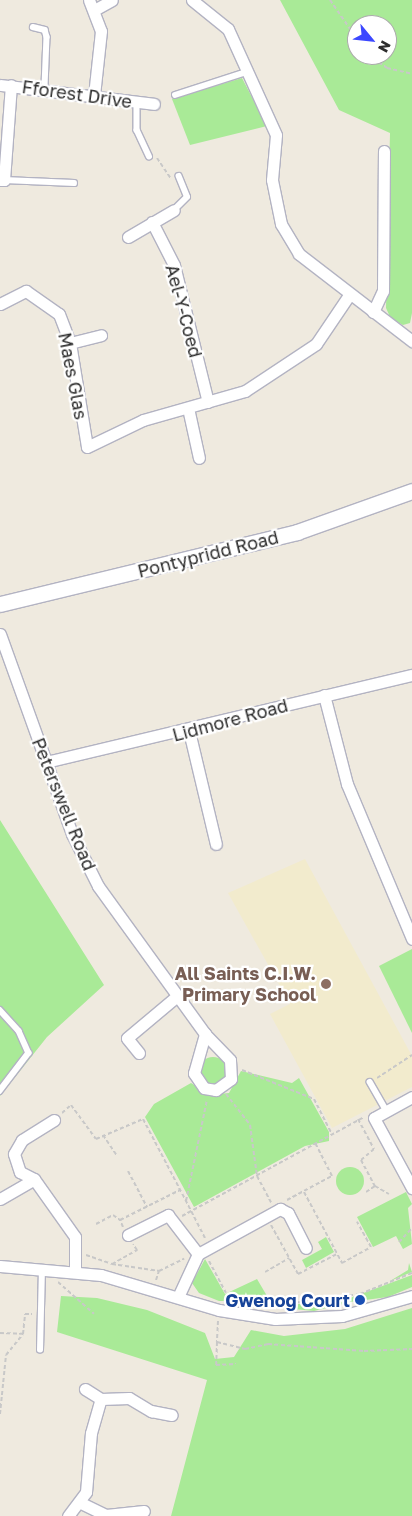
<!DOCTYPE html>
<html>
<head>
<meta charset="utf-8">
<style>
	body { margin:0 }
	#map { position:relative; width:412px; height:1516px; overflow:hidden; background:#efeadf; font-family:"Golos Text",sans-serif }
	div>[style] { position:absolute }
	.education>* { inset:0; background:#f2ebcd }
	.green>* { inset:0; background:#a9ea97 }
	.round { border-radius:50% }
	.path>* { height:2px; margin-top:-1px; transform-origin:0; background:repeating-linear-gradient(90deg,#c8c8c8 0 4px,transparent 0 6.5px) }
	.roads { filter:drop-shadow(1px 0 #b3b3c2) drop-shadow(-1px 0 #b3b3c2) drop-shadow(0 1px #b3b3c2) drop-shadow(0 -1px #b3b3c2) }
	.lane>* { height:5.5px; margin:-2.75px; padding:0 2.75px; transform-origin:2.75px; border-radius:2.75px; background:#fff }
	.street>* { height:11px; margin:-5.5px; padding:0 5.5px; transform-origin:5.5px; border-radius:5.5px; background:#fff }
	.secondary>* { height:15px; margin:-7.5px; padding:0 7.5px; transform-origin:7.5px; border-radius:7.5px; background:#fff }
	.dots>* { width:14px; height:14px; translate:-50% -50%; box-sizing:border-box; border:2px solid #fff; border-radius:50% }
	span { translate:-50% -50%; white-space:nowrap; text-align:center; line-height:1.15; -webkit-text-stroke:4.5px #fff; paint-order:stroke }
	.street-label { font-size:18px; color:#2d2d2d }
	.education-label { font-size:18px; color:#785e54; font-weight:700 }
	.right { translate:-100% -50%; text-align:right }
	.transit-label { font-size:18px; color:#164399; font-weight:700 }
	.north { position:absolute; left:347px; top:15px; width:50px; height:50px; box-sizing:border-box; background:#fff; border:1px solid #ababab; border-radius:50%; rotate:118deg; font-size:14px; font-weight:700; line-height:20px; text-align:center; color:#2d2d2d }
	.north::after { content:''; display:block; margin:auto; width:18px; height:22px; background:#3c48ff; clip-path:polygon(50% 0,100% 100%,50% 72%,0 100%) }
</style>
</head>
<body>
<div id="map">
	<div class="education">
		<i style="clip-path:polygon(305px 859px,412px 1056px,412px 1087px,332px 1128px,270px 1014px,290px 1004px,228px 893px)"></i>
	</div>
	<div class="green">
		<i style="clip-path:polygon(evenodd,280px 0,412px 0,412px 313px,410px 323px,403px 325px,391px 319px,386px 308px,390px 133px,339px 110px,280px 0,357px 25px,387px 25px,387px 55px,357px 55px,357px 25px)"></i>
		<i style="clip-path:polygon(242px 78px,267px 126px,190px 145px,172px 99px)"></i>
		<i style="clip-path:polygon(0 820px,104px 985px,47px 1037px,0 1096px)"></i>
		<i style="clip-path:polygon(412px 949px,412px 1033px,379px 966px)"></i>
		<i class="round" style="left:199px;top:1057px;width:28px;height:28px"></i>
		<i style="clip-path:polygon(241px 1071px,292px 1083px,299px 1078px,329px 1132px,329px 1141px,305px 1146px,194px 1207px,145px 1117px,154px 1104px,191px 1083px,210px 1095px,229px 1093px)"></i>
		<i class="round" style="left:336px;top:1167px;width:28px;height:28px"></i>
		<i style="clip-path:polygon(406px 1192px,412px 1204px,408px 1208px,412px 1244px,403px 1249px,396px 1236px,373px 1247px,357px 1217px)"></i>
		<i style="clip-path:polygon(326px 1237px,334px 1252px,306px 1268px,302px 1260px,322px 1249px,318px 1242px)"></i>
		<i style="clip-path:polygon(205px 1259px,225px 1294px,257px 1279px,270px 1301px,219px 1301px,199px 1293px,192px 1283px)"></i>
		<i style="clip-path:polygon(409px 1263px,412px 1272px,390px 1281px,408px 1270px)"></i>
		<i style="clip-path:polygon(412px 1275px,412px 1287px,388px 1297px,350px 1302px,350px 1298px)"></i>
		<i style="clip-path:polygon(61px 1296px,97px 1298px,147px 1310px,205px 1333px,215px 1359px,234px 1357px,251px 1330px,284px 1336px,345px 1329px,412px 1308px,412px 1516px,171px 1516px,207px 1380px,57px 1332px)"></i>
		<i style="clip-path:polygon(346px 1298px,347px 1303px,314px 1311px,230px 1303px,283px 1306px)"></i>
	</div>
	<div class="path">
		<i style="left:330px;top:0;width:47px;rotate:55.3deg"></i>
		<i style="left:368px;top:55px;width:23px;rotate:34deg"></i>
		<i style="left:387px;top:68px;width:26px;rotate:13deg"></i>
		<i style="left:157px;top:158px;width:25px;rotate:56deg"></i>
		<i style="left:242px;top:1070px;width:78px;rotate:21.9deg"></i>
		<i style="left:314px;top:1099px;width:39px;rotate:63deg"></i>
		<i style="left:377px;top:1078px;width:42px;rotate:-33.3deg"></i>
		<i style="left:226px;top:1094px;width:39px;rotate:52deg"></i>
		<i style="left:250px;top:1125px;width:51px;rotate:82.2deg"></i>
		<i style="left:257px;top:1176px;width:30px;rotate:62deg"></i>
		<i style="left:62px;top:1113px;width:12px;rotate:-42deg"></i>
		<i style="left:71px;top:1105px;width:42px;rotate:53.7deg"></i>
		<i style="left:96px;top:1139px;width:51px;rotate:-23.1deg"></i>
		<i style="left:143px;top:1119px;width:93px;rotate:62.3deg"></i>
		<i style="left:358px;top:1119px;width:34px;rotate:62deg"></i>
		<i style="left:374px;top:1149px;width:17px;rotate:140deg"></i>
		<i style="left:361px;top:1160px;width:30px;rotate:62deg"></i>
		<i style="left:375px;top:1186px;width:16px;rotate:30deg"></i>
		<i style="left:103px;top:1135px;width:25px;rotate:56deg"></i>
		<i style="left:128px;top:1171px;width:41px;rotate:62.2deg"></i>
		<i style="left:304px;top:1192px;width:81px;rotate:61.8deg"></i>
		<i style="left:342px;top:1263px;width:33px;rotate:-29deg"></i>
		<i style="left:371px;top:1247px;width:29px;rotate:-119deg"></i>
		<i style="left:366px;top:1192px;width:11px;rotate:-34deg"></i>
		<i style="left:287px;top:1200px;width:51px;rotate:-28.1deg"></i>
		<i style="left:332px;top:1176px;width:37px;rotate:-117deg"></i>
		<i style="left:182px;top:1216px;width:207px;rotate:-28.5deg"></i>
		<i style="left:96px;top:1224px;width:19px;rotate:-28deg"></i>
		<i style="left:113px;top:1215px;width:9px;rotate:36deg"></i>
		<i style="left:271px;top:1225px;width:56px;rotate:61.1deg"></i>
		<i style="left:298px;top:1274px;width:44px;rotate:-27.1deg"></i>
		<i style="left:123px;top:1227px;width:8px;rotate:-113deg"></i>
		<i style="left:120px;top:1220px;width:67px;rotate:-26.6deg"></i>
		<i style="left:205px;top:1238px;width:42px;rotate:-117.2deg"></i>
		<i style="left:186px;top:1201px;width:103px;rotate:-78.3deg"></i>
		<i style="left:399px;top:1242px;width:19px;rotate:-47deg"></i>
		<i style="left:86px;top:1255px;width:28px;rotate:19deg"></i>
		<i style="left:112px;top:1264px;width:29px;rotate:-29deg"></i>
		<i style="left:137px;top:1250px;width:7px;rotate:-124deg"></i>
		<i style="left:209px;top:1261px;width:36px;rotate:62deg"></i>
		<i style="left:112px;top:1264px;width:48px;rotate:8.5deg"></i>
		<i style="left:159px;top:1271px;width:28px;rotate:-26deg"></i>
		<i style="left:265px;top:1272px;width:28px;rotate:-30deg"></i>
		<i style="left:156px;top:1280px;width:9px;rotate:-72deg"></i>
		<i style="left:58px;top:1282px;width:48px;rotate:41.6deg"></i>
		<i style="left:247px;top:1302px;width:38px;rotate:3deg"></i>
		<i style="left:285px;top:1304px;width:76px;rotate:-7.6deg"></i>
		<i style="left:360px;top:1294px;width:56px;rotate:-22deg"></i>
		<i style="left:218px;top:1321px;width:21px;rotate:93deg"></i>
		<i style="left:217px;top:1342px;width:29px;rotate:14deg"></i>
		<i style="left:245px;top:1349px;width:24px;rotate:-12deg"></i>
		<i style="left:268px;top:1344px;width:96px;rotate:4.2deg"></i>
		<i style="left:364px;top:1351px;width:48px;rotate:-2.4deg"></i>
		<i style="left:0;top:1333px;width:23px;rotate:2deg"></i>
		<i style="left:217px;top:1342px;width:23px;rotate:92deg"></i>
		<i style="left:216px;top:1365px;width:20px;rotate:-3deg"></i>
		<i style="left:0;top:1414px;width:59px;rotate:-84.2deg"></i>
		<i style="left:6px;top:1355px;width:27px;rotate:-51deg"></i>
		<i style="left:23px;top:1334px;width:20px;rotate:-84deg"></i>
		<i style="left:25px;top:1314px;width:7px"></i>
	</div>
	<div class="roads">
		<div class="lane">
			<i style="left:33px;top:27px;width:12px;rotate:14deg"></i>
			<i style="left:45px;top:30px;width:7px;rotate:74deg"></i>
			<i style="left:47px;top:37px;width:50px;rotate:92.3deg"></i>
			<i style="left:175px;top:95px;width:75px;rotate:-17.9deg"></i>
			<i style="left:137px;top:102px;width:28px;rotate:90deg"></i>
			<i style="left:137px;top:130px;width:29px;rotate:65deg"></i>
			<i style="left:4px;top:180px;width:70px;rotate:2.5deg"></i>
			<i style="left:174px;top:210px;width:18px;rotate:-45deg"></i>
			<i style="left:187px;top:197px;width:22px;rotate:-112deg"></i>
			<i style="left:0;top:1010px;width:28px;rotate:48deg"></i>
			<i style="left:19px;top:1031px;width:24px;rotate:66deg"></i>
			<i style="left:29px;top:1053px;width:48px;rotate:127.3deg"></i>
			<i style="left:370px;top:1082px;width:34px;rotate:60deg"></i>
			<i style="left:40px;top:1350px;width:80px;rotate:-88.6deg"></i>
		</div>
		<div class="street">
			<i style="left:89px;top:0;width:33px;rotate:69deg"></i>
			<i style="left:101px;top:31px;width:64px;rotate:96.2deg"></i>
			<i style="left:192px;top:0;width:46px;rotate:38.9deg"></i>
			<i style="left:228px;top:29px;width:116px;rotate:65.6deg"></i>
			<i style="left:276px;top:135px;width:45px;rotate:95.1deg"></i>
			<i style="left:272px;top:180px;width:45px;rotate:78.4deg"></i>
			<i style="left:281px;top:224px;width:35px;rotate:59deg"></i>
			<i style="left:299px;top:254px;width:143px;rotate:37.6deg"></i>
			<i style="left:96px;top:9px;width:18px;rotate:-29deg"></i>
			<i style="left:0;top:85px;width:155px;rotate:7deg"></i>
			<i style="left:0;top:180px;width:4px"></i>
			<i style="left:4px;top:180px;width:95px;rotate:-85.8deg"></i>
			<i style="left:152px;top:222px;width:48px;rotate:62.9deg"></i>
			<i style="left:174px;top:265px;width:141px;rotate:76.1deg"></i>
			<i style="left:128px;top:237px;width:53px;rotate:-30.4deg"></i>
			<i style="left:0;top:304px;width:29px;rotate:-27deg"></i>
			<i style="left:26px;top:291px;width:40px;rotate:34.9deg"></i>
			<i style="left:59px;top:314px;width:31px;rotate:69deg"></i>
			<i style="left:70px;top:343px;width:105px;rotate:80.7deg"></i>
			<i style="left:87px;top:447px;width:62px;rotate:-25.7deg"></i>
			<i style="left:143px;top:420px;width:106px;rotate:-15.9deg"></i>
			<i style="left:245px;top:391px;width:85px;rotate:-33.5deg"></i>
			<i style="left:316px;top:344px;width:59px;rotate:-56deg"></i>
			<i style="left:373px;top:312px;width:23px;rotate:-65deg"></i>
			<i style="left:383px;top:291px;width:140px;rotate:-89.6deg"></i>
			<i style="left:70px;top:343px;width:32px;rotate:-14deg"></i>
			<i style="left:188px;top:408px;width:51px;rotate:77.6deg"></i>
			<i style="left:0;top:634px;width:213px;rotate:70.2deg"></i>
			<i style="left:72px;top:834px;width:58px;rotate:63.4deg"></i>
			<i style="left:98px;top:886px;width:183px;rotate:54.1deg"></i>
			<i style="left:205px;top:1034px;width:36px;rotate:46deg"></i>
			<i style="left:230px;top:1060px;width:19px;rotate:87deg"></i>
			<i style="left:231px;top:1079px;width:19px;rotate:144deg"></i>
			<i style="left:216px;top:1090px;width:12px;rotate:-171deg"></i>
			<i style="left:204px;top:1088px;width:18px;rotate:-124deg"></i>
			<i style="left:194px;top:1073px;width:41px;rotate:-74.2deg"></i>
			<i style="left:324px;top:695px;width:92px;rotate:75.5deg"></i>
			<i style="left:347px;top:784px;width:168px;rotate:67.2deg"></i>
			<i style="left:189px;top:731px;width:116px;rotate:76.6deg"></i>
			<i style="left:46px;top:762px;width:376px;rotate:-13.4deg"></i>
			<i style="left:139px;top:1053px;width:19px;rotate:-129deg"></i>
			<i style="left:127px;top:1038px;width:65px;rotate:-40deg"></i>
			<i style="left:412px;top:1097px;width:43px;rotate:151.1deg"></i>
			<i style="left:374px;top:1118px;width:80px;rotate:61.5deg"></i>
			<i style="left:54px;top:1120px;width:38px;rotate:148deg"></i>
			<i style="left:22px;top:1140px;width:16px;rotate:120deg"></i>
			<i style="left:14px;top:1154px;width:19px;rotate:72deg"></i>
			<i style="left:20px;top:1172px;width:16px;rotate:27deg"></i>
			<i style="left:34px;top:1179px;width:71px;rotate:54.7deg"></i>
			<i style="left:75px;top:1237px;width:33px;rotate:90deg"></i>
			<i style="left:0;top:1199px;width:39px;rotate:-30deg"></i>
			<i style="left:128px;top:1235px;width:45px;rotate:-26.6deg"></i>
			<i style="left:168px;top:1215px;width:49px;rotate:52.4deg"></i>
			<i style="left:0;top:1266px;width:101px;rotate:5.1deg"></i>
			<i style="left:101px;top:1275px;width:123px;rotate:16.5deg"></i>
			<i style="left:219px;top:1310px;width:57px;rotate:9.1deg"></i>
			<i style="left:275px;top:1319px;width:67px;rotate:-2.6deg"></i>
			<i style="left:342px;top:1316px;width:73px;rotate:-15.9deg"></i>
			<i style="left:178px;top:1297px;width:47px;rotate:-65.1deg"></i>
			<i style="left:198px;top:1254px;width:94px;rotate:-28.8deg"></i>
			<i style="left:280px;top:1209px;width:9px;rotate:27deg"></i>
			<i style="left:288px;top:1213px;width:39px;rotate:63deg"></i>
			<i style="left:85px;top:1389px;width:19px;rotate:32deg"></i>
			<i style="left:81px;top:1503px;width:28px;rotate:26deg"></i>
			<i style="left:106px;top:1515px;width:38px;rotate:-6deg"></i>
			<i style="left:68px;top:1516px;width:30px;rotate:-53deg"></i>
			<i style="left:86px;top:1492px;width:59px;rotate:-85.2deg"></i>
			<i style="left:91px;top:1433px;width:35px;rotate:-74deg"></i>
			<i style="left:101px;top:1399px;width:28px;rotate:-2deg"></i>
			<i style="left:129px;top:1398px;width:26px;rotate:31deg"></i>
			<i style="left:151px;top:1411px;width:21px;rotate:11deg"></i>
		</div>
		<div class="secondary">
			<i style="left:0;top:604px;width:306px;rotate:-13.6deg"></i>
			<i style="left:297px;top:532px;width:122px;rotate:-19.6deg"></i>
		</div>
	</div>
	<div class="dots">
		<i style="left:326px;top:984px;background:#8d6e63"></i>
		<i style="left:360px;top:1300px;background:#1a4fb4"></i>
	</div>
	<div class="street-label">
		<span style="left:77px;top:94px;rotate:8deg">Fforest Drive</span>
		<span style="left:184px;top:311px;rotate:75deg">Ael-Y-Coed</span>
		<span style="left:73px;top:376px;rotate:79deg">Maes Glas</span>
		<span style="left:208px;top:554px;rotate:-14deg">Pontypridd Road</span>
		<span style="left:230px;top:720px;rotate:-15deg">Lidmore Road</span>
		<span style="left:64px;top:804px;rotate:68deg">Peterswell Road</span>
	</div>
	<div class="education-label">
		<span class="right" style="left:316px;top:984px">All Saints C.I.W.<br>Primary School</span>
	</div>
	<div class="transit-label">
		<span class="right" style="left:350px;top:1300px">Gwenog Court</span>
	</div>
	<div class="north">N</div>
</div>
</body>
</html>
